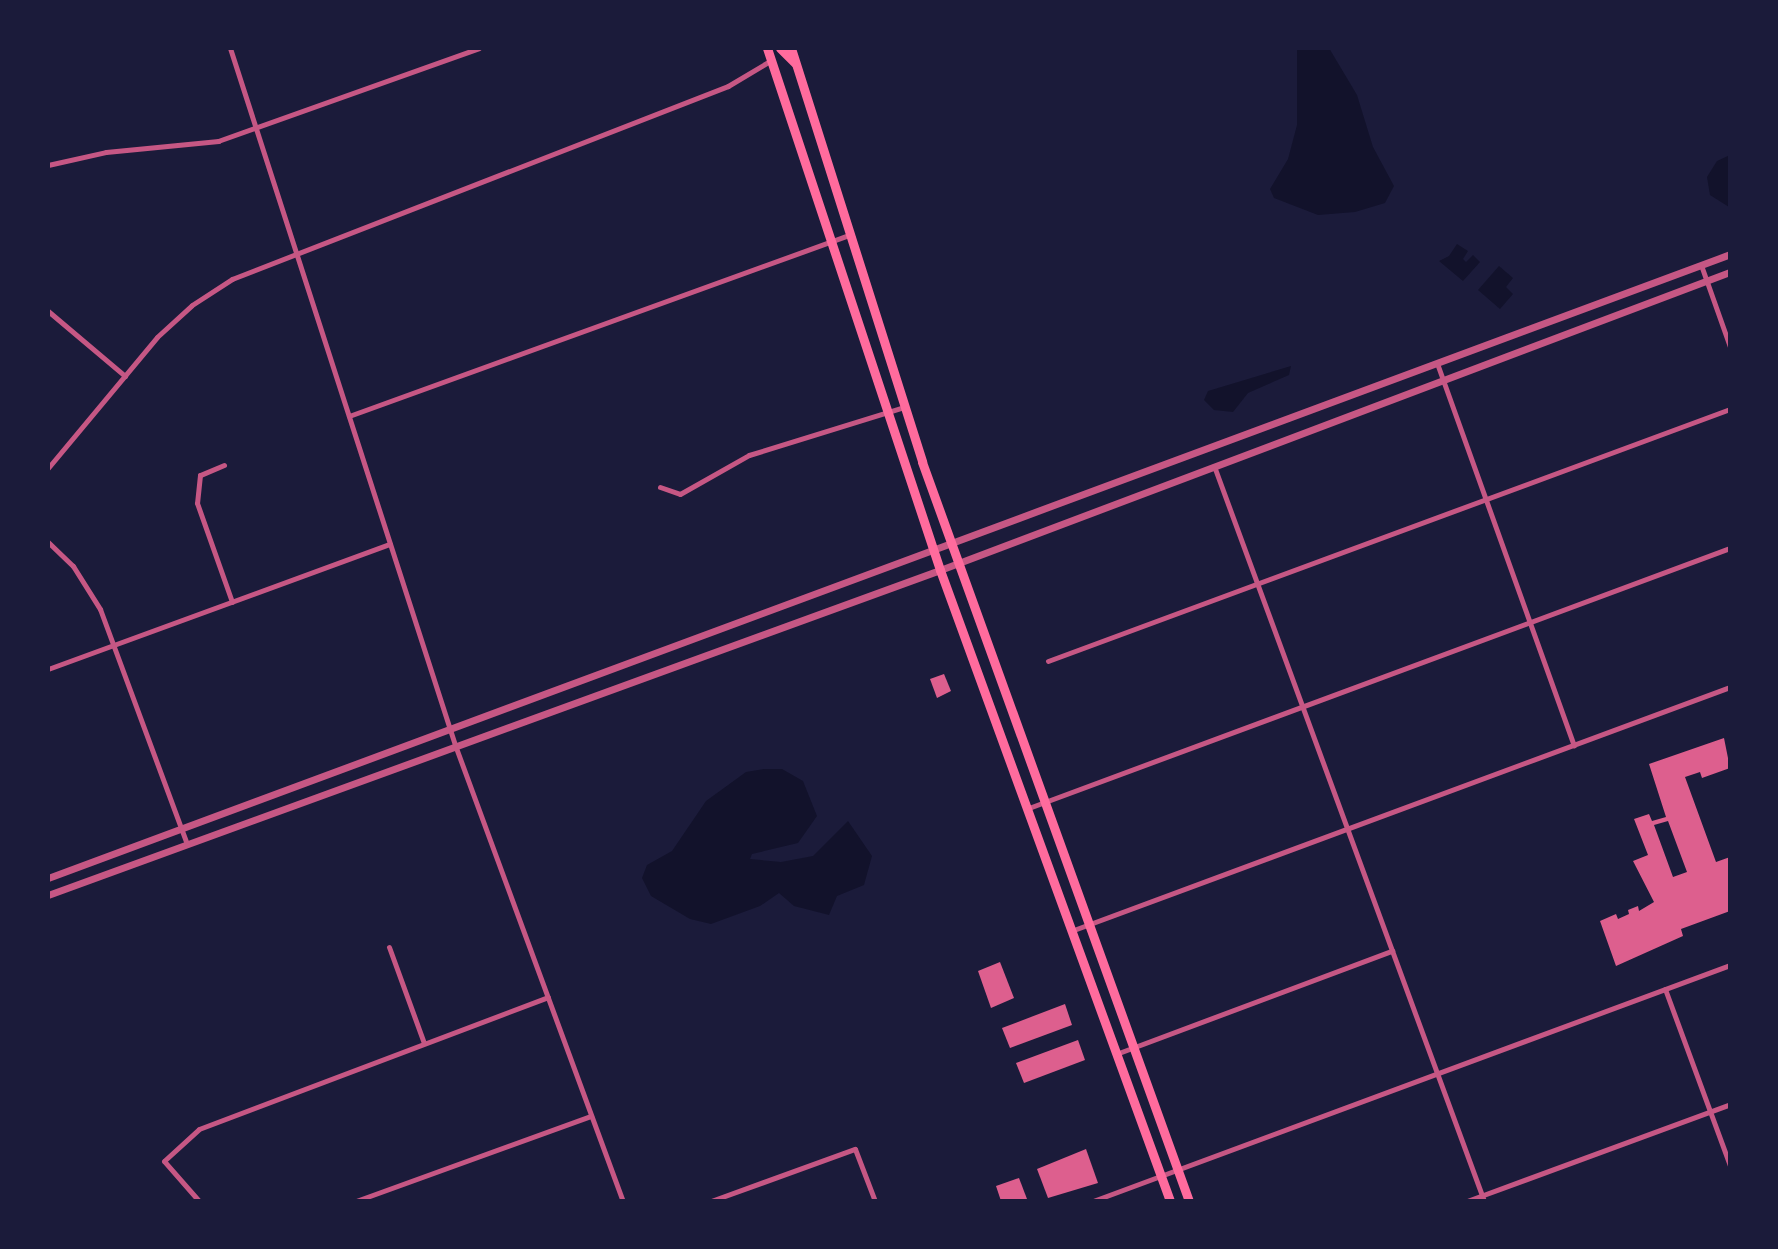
<!DOCTYPE html>
<html>
<head>
<meta charset="utf-8">
<style>
	body { margin:0 }
	#map { position:relative; width:1778px; height:1249px; overflow:hidden; background:#1b1b3a; font-family:Lato,sans-serif }
	div>[style] { position:absolute }
	.water>* { inset:0; background:#12122b }
	.building>* { inset:0; background:#dd5f8e }
	.minor>* { height:5px; margin:-2.5px; padding:0 2.5px; transform-origin:2.5px; border-radius:2.5px; background:#c65784 }
	.tertiary>* { height:7px; margin:-3.5px; padding:0 3.5px; transform-origin:3.5px; border-radius:3.5px; background:#c65784 }
	.primary>* { height:9px; margin:-4.5px; padding:0 4.5px; transform-origin:4.5px; border-radius:4.5px; background:#ff6b9d }
	span { translate:-50% -50%; white-space:nowrap; text-align:center; line-height:1.15; -webkit-text-stroke:7px #1b1b3a; paint-order:stroke }
	.frame { position:absolute; inset:0; border:50px solid #1b1b3a; pointer-events:none }
</style>
</head>
<body>
<div id="map">
	<div class="water">
		<i style="clip-path:polygon(1297px 48px,1329px 48px,1357px 95px,1373px 147px,1394px 186px,1385px 203px,1355px 212px,1318px 215px,1274px 198px,1270px 189px,1288px 159px,1297px 125px)"></i>
		<i style="clip-path:polygon(1730px 155px,1730px 207px,1729px 207px,1710px 195px,1707px 177px,1717px 161px)"></i>
		<i style="clip-path:polygon(1457px 244px,1468px 251px,1463px 259px,1466px 262px,1473px 255px,1480px 262px,1463px 281px,1439px 261px,1449px 256px)"></i>
		<i style="clip-path:polygon(1499px 266px,1513px 278px,1506px 287px,1513px 294px,1500px 309px,1478px 290px)"></i>
		<i style="clip-path:polygon(1291px 366px,1289px 375px,1248px 393px,1233px 412px,1214px 410px,1204px 400px,1208px 391px)"></i>
		<i style="clip-path:polygon(764px 769px,782px 769px,803px 781px,817px 816px,798px 843px,752px 854px,750px 859px,781px 862px,813px 856px,848px 821px,872px 856px,864px 885px,837px 896px,829px 915px,794px 906px,779px 893px,760px 906px,711px 924px,690px 919px,651px 896px,642px 878px,647px 865px,672px 851px,706px 801px,746px 772px)"></i>
	</div>
	<div class="building">
		<i style="clip-path:polygon(944px 674px,951px 691px,937px 698px,930px 679px)"></i>
		<i style="clip-path:polygon(evenodd,1724px 738px,1730px 768px,1702px 778px,1700px 772px,1685px 777px,1716px 862px,1730px 857px,1730px 911px,1681px 929px,1683px 936px,1616px 966px,1600px 921px,1616px 914px,1618px 919px,1629px 914px,1628px 910px,1638px 906px,1639px 911px,1654px 902px,1633px 861px,1648px 855px,1634px 819px,1649px 814px,1652px 821px,1666px 817px,1649px 764px,1724px 738px,1668px 821px,1687px 872px,1673px 877px,1654px 825px,1668px 821px)"></i>
		<i style="clip-path:polygon(1000px 962px,1014px 998px,991px 1008px,978px 971px)"></i>
		<i style="clip-path:polygon(1065px 1004px,1072px 1025px,1010px 1048px,1002px 1028px)"></i>
		<i style="clip-path:polygon(1078px 1040px,1085px 1060px,1024px 1083px,1016px 1063px)"></i>
		<i style="clip-path:polygon(1086px 1149px,1098px 1183px,1048px 1198px,1037px 1169px)"></i>
		<i style="clip-path:polygon(1019px 1178px,1027px 1199px,1001px 1201px,996px 1186px)"></i>
	</div>
	<div class="minor">
		<i style="left:230px;top:48px;width:732px;rotate:72.11deg"></i>
		<i style="left:455px;top:745px;width:486px;rotate:69.8deg"></i>
		<i style="left:48px;top:165px;width:59px;rotate:-12.6deg"></i>
		<i style="left:106px;top:152px;width:113px;rotate:-5.6deg"></i>
		<i style="left:218px;top:141px;width:277px;rotate:-19.6deg"></i>
		<i style="left:1701px;top:265px;width:87px;rotate:70.5deg"></i>
		<i style="left:48px;top:311px;width:101px;rotate:40.2deg"></i>
		<i style="left:1438px;top:366px;width:403px;rotate:70.3deg"></i>
		<i style="left:349px;top:416px;width:532px;rotate:-19.9deg"></i>
		<i style="left:224px;top:465px;width:26px;rotate:157deg"></i>
		<i style="left:200px;top:475px;width:28px;rotate:96deg"></i>
		<i style="left:197px;top:503px;width:105px;rotate:70.5deg"></i>
		<i style="left:1214px;top:466px;width:783px;rotate:69.83deg"></i>
		<i style="left:48px;top:468px;width:170px;rotate:-50.2deg"></i>
		<i style="left:157px;top:337px;width:47px;rotate:-42.4deg"></i>
		<i style="left:192px;top:305px;width:48px;rotate:-33deg"></i>
		<i style="left:232px;top:279px;width:532px;rotate:-21.26deg"></i>
		<i style="left:728px;top:86px;width:49px;rotate:-30.8deg"></i>
		<i style="left:660px;top:487px;width:21px;rotate:19deg"></i>
		<i style="left:680px;top:494px;width:79px;rotate:-29.5deg"></i>
		<i style="left:749px;top:455px;width:162px;rotate:-17.2deg"></i>
		<i style="left:48px;top:542px;width:35px;rotate:44deg"></i>
		<i style="left:73px;top:566px;width:51px;rotate:57.9deg"></i>
		<i style="left:100px;top:609px;width:251px;rotate:69.7deg"></i>
		<i style="left:1048px;top:661px;width:727px;rotate:-20.28deg"></i>
		<i style="left:48px;top:669px;width:364px;rotate:-20.1deg"></i>
		<i style="left:1026px;top:809px;width:751px;rotate:-20.34deg"></i>
		<i style="left:1071px;top:931px;width:703px;rotate:-20.32deg"></i>
		<i style="left:389px;top:947px;width:102px;rotate:70deg"></i>
		<i style="left:1665px;top:989px;width:189px;rotate:69.8deg"></i>
		<i style="left:1116px;top:1054px;width:295px;rotate:-20.5deg"></i>
		<i style="left:199px;top:1201px;width:53px;rotate:-131.2deg"></i>
		<i style="left:164px;top:1161px;width:47px;rotate:-42.4deg"></i>
		<i style="left:199px;top:1129px;width:373px;rotate:-20.7deg"></i>
		<i style="left:356px;top:1201px;width:250px;rotate:-19.9deg"></i>
		<i style="left:711px;top:1201px;width:153px;rotate:-19.9deg"></i>
		<i style="left:855px;top:1149px;width:56px;rotate:69deg"></i>
		<i style="left:1093px;top:1201px;width:679px;rotate:-20.33deg"></i>
		<i style="left:1467px;top:1201px;width:280px;rotate:-20.2deg"></i>
	</div>
	<div class="tertiary">
		<i style="left:48px;top:878px;width:1794px;rotate:-20.35deg"></i>
		<i style="left:48px;top:895px;width:949px;rotate:-20.02deg"></i>
		<i style="left:940px;top:570px;width:844px;rotate:-20.67deg"></i>
	</div>
	<div class="primary">
		<i style="left:767px;top:48px;width:550px;rotate:71.66deg"></i>
		<i style="left:940px;top:570px;width:672px;rotate:69.97deg"></i>
		<i style="left:780px;top:48px;width:21px;rotate:45deg"></i>
		<i style="left:791px;top:48px;width:434px;rotate:72.4deg"></i>
		<i style="left:922px;top:462px;width:786px;rotate:70.14deg"></i>
	</div>
	<div class="frame"></div>
</div>
</body>
</html>
